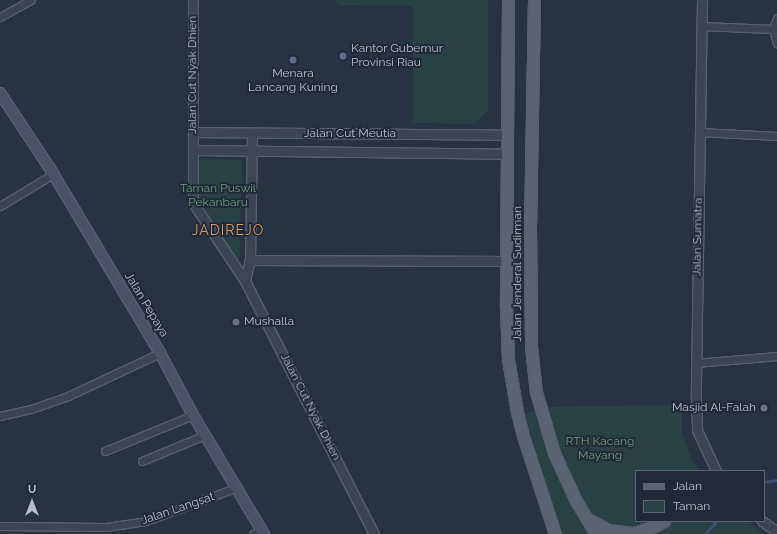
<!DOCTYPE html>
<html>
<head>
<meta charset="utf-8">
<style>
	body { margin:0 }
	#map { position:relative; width:777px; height:534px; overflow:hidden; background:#273243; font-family:Raleway,sans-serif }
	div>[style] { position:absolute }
	.green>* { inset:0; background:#294044 }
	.stream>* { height:2.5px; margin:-1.25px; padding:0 1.25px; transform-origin:1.25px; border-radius:1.25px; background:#3d4f6c }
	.roads { filter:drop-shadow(1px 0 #57606d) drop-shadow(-1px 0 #57606d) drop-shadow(0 1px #57606d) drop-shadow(0 -1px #57606d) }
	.minor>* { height:7px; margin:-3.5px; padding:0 3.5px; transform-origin:3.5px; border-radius:3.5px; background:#3c4553 }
	.tertiary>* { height:9px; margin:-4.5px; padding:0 4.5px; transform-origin:4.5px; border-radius:4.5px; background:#3c4553 }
	.secondary>* { height:10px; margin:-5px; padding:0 5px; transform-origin:5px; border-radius:5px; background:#4a5366 }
	.primary>* { height:11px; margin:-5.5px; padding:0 5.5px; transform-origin:5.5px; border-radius:5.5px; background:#5a6472 }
	.dots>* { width:11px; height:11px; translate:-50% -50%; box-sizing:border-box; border:2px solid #202938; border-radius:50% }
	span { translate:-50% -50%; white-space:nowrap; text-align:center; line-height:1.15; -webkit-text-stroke:3.5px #202938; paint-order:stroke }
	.poi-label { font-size:12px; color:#b9c0cc }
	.left { translate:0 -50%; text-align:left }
	.right { translate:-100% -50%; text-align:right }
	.street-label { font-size:12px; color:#b9c0cc }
	.park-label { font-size:12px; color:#709d7b }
	.quarter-label { font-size:14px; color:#d69b6a; letter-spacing:1px }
	.legend { position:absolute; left:635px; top:470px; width:130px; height:52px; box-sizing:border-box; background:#202938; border:1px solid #5d6573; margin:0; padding:5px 7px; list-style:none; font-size:12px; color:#b9c0cc }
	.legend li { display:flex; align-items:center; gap:8px; height:20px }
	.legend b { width:20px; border:1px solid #5d6573 }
	.north { position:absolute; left:12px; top:482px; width:40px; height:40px; -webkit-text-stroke:3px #202938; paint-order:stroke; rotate:0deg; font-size:11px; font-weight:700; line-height:16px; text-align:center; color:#b9c0cc }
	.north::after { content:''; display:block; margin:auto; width:14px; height:18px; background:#b9c0cc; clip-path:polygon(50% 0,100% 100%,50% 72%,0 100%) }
</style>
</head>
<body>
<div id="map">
	<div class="green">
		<i style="clip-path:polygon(335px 0,488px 0,488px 111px,473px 124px,413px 123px,413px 6px,338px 5px)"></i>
		<i style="clip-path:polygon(196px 158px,242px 160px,240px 256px,235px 265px,195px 202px)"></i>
		<i style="clip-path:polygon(682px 405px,682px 431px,692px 461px,700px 471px,636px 471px,636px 521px,748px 521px,764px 534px,604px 534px,574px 497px,539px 407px)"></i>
		<i style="clip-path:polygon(534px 411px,558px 478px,576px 515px,588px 534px,561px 534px,523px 415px)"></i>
	</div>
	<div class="stream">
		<i style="left:764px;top:482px;width:13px;rotate:-9deg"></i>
		<i style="left:705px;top:534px;width:15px;rotate:-48deg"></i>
		<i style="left:715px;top:523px;width:3px;rotate:-135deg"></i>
	</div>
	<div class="roads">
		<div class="minor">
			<i style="left:0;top:17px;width:35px;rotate:-29deg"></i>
			<i style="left:777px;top:18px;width:12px;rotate:110deg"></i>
			<i style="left:773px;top:29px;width:15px;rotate:74deg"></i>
			<i style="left:701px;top:26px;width:72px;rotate:2.4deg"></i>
			<i style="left:700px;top:132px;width:77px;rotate:3deg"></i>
			<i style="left:0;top:206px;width:62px;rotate:-31.1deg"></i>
			<i style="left:696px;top:363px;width:81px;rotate:-4.9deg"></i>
			<i style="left:0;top:416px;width:32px;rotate:-13deg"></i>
			<i style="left:31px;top:409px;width:39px;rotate:-19deg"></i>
			<i style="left:68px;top:396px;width:102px;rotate:-25.1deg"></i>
			<i style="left:105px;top:451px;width:95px;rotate:-22.2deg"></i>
			<i style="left:142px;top:461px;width:68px;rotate:-22.4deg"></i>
			<i style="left:0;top:526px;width:106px;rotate:0.5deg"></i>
			<i style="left:106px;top:527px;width:40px;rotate:-8.5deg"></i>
			<i style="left:146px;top:521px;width:95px;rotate:-20.3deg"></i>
			<i style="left:253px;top:534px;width:9px;rotate:-27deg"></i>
		</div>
		<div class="tertiary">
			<i style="left:193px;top:0;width:203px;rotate:90deg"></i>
			<i style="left:193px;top:203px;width:94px;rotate:56.3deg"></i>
			<i style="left:245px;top:281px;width:284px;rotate:63deg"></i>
			<i style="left:702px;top:0;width:398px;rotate:90.9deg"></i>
			<i style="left:696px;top:398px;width:32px;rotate:88deg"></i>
			<i style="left:697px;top:430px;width:45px;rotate:65.1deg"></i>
			<i style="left:193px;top:132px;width:314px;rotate:0.5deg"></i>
			<i style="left:193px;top:150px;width:314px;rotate:0.7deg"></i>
			<i style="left:250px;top:260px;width:256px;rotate:0.2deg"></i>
			<i style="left:245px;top:281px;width:22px;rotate:-77deg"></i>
			<i style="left:250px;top:260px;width:127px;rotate:-89.1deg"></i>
			<i style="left:762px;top:521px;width:19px;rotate:36deg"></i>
		</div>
		<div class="secondary">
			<i style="left:0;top:93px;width:92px;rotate:56.5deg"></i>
			<i style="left:51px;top:170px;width:213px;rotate:59.2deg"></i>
			<i style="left:160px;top:353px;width:70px;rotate:62deg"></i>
			<i style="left:193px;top:415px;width:139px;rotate:59.2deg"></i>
		</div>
		<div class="primary">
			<i style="left:508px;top:0;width:307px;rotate:90.4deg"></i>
			<i style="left:506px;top:307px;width:52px;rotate:87.8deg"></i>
			<i style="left:508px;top:359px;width:54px;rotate:80.4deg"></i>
			<i style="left:517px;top:412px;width:25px;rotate:76deg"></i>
			<i style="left:523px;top:436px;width:103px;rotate:71.9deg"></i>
			<i style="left:534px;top:0;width:226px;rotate:91deg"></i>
			<i style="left:530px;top:226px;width:120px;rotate:89.5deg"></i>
			<i style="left:531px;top:346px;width:28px;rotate:84deg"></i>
			<i style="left:534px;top:374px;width:18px;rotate:84deg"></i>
			<i style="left:536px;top:392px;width:64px;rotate:73.6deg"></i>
			<i style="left:554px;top:453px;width:53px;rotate:65.4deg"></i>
			<i style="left:576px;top:501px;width:39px;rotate:59deg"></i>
			<i style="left:588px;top:519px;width:23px;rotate:29deg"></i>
			<i style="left:608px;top:530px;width:26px;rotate:7deg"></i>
			<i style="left:634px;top:533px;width:17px;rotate:-17deg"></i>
			<i style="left:650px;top:528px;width:16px;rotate:-27deg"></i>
		</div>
	</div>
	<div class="dots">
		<i style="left:343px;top:56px;background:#5c6f8a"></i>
		<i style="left:293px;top:60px;background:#5c6f8a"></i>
		<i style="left:236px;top:322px;background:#6b7280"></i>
		<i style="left:764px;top:408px;background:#6b7280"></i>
	</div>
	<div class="poi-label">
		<span class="left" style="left:351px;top:56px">Kantor Gubernur<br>Provinsi Riau</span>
		<span style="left:293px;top:81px">Menara<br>Lancang Kuning</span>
		<span class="left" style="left:244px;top:322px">Mushalla</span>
		<span class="right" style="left:756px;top:408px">Masjid Al-Falah</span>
	</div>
	<div class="street-label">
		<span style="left:193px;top:75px;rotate:-90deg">Jalan Cut Nyak Dhien</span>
		<span style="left:350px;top:134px">Jalan Cut Meutia</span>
		<span style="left:698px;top:237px;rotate:-89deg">Jalan Sumatra</span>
		<span style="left:518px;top:274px;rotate:-90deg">Jalan Jenderal Sudirman</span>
		<span style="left:146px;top:305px;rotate:59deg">Jalan Pepaya</span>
		<span style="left:310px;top:407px;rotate:63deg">Jalan Cut Nyak Dhien</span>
		<span style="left:178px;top:509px;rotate:-19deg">Jalan Langsat</span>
	</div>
	<div class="park-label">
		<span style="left:218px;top:196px">Taman Puswil<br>Pekanbaru</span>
		<span style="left:600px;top:449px">RTH Kacang<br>Mayang</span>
	</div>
	<div class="quarter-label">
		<span style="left:228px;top:230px">JADIREJO</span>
	</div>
	<ul class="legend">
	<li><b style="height:5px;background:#5a6472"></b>Jalan</li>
	<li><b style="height:11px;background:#294044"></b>Taman</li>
	</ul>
	<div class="north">U</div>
</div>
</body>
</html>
